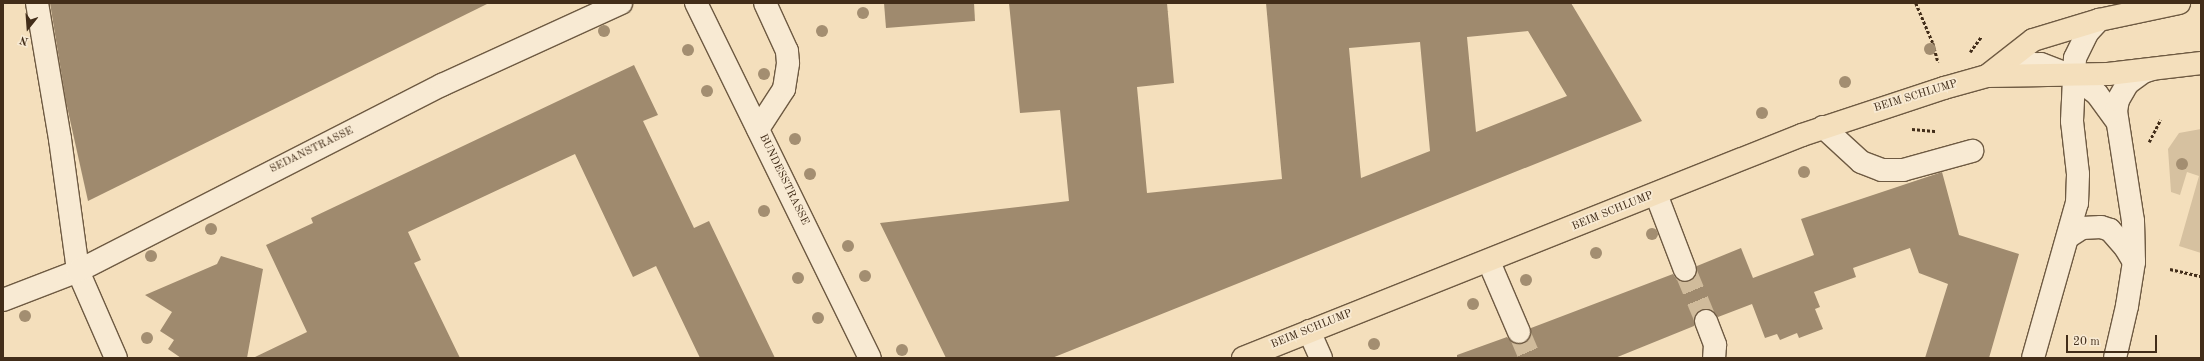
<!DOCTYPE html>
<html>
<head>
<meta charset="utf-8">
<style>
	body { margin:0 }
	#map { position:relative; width:2204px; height:361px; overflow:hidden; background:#f4dfbc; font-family:"Old Standard TT",serif }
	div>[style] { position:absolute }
	.green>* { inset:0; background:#d6c1a0 }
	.building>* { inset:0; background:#9f8a6e }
	.minor-tunnel>* { height:22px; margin-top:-11px; transform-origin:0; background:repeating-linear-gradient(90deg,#d0bb9b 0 22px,transparent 0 33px) }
	.path>* { height:2.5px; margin-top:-1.25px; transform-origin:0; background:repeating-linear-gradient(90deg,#422d19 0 3px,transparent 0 5px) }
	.roads { filter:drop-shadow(1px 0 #6e5a42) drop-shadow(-1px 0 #6e5a42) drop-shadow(0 1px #6e5a42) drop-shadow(0 -1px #6e5a42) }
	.minor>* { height:22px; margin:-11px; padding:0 11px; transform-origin:11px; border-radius:11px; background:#f8ead3 }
	.major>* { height:22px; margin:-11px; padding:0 11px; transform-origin:11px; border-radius:11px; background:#f4dfbc }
	.trees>* { width:12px; height:12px; margin:-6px; border-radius:50%; background:#a38e71 }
	span { translate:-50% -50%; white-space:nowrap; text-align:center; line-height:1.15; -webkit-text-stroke:3.5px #f8ead3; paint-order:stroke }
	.street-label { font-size:11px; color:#422d19 }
	.frame { position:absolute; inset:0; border:4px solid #422d19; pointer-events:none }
	.north { position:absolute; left:8px; top:8px; width:40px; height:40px; -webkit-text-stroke:3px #f8ead3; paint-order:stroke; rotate:197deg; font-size:11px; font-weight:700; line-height:16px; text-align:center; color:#422d19 }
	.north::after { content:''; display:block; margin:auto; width:14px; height:18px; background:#422d19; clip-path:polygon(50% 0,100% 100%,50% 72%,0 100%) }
	.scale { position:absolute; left:2066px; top:335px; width:91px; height:18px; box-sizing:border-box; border:2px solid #422d19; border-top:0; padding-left:5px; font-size:12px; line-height:14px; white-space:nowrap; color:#422d19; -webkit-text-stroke:3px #f8ead3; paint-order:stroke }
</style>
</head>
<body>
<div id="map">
	<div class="green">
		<i style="clip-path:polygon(2201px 129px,2201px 253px,2179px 246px,2199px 176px,2187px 172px,2180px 195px,2171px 192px,2168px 149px,2179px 133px)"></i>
	</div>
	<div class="building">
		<i style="clip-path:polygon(50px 3px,489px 3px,88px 201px,66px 102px)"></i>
		<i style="clip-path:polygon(884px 3px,974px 3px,975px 21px,886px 28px)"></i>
		<i style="clip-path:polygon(evenodd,1009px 3px,1167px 3px,1174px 83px,1137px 87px,1147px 193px,1282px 179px,1266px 3px,1571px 3px,1642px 121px,1052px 358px,946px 358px,880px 223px,1069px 201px,1060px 110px,1020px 113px,1009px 3px,1528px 31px,1567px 96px,1476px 132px,1467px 37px,1528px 31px,1009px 3px,1420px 42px,1430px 151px,1361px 178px,1349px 48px,1420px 42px)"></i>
		<i style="clip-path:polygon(634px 65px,658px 115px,643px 121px,694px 228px,709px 221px,775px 358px,700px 358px,656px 266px,633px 277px,575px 154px,408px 232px,421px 260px,414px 263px,460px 358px,253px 358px,307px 332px,266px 245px,313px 223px,311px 218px)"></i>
		<i style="clip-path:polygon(1942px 172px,1959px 235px,2019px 254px,1989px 358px,1925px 358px,1948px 284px,1919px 273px,1910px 248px,1853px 268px,1856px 277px,1814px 292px,1820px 307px,1815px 309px,1823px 329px,1799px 338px,1797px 333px,1780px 340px,1777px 334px,1765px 338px,1752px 304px,1718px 317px,1708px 309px,1701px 309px,1694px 319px,1694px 326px,1615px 358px,1457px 358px,1457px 355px,1507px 337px,1512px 342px,1524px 344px,1529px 339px,1531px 328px,1673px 274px,1677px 280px,1689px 282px,1695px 278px,1697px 266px,1741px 248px,1753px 278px,1814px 255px,1801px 219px)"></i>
		<i style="clip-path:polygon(221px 256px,263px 269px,247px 358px,181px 358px,168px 349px,174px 340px,160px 331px,172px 312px,145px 295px,217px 264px)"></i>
	</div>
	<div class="minor-tunnel">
		<i style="left:1685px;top:270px;width:55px;rotate:67.6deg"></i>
		<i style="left:1519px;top:332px;width:28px;rotate:67deg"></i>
	</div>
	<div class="path">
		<i style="left:1916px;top:3px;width:43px;rotate:67deg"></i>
		<i style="left:1933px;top:43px;width:20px;rotate:75deg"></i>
		<i style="left:1970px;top:52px;width:19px;rotate:-54deg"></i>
		<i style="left:1912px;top:129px;width:25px;rotate:5deg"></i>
		<i style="left:2149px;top:142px;width:25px;rotate:-63deg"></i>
		<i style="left:2170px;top:269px;width:32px;rotate:13deg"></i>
	</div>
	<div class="roads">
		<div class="minor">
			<i style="left:37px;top:3px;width:138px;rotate:80.4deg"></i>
			<i style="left:60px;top:139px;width:133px;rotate:82.2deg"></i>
			<i style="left:78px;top:271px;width:95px;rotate:66.4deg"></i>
			<i style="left:696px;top:3px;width:395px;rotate:63.9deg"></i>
			<i style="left:2006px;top:63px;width:35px;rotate:2deg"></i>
			<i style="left:2041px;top:64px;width:34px;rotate:21deg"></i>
			<i style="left:2073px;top:76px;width:30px;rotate:37deg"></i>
			<i style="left:2097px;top:94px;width:32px;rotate:54deg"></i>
			<i style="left:1823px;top:127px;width:52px;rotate:42.6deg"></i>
			<i style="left:1861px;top:162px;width:22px;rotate:21deg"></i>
			<i style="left:1882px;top:170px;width:21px"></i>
			<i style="left:1903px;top:170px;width:72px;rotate:-15.4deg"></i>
			<i style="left:758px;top:129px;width:48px;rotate:-57deg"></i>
			<i style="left:784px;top:89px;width:26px;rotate:-81deg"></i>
			<i style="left:788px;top:63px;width:12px;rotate:-95deg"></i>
			<i style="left:787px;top:51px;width:53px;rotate:-114.6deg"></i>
			<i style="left:1656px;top:194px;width:81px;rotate:69.1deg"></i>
			<i style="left:2068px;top:237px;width:17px;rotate:-33deg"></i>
			<i style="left:2082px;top:228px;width:19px;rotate:-3deg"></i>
			<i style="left:2101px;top:227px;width:9px;rotate:18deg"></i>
			<i style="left:2110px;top:230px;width:23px;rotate:49deg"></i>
			<i style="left:2125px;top:247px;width:17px;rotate:59deg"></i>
			<i style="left:1489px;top:262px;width:76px;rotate:66.8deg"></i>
			<i style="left:3px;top:300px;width:80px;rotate:-21.1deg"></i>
			<i style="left:78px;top:271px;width:409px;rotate:-27.1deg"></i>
			<i style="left:442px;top:85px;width:197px;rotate:-24.6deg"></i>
			<i style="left:1706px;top:321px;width:26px;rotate:69deg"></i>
			<i style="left:1715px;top:345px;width:13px;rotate:94deg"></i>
			<i style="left:1309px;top:331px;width:30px;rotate:66deg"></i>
			<i style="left:2033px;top:358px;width:161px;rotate:-74.2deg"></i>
			<i style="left:2077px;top:203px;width:29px;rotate:-88deg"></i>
			<i style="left:2078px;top:174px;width:53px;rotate:-96.5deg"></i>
			<i style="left:2072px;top:121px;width:63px;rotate:-87.3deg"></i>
			<i style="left:2075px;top:58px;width:28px;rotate:-64deg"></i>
			<i style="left:2087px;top:33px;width:18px;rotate:-47deg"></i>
			<i style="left:2115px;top:358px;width:53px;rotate:-77deg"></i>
			<i style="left:2127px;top:306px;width:45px;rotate:-81deg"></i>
			<i style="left:2134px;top:262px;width:41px;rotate:-91.4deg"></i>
			<i style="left:2133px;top:221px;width:111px;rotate:-98.8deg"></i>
			<i style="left:2116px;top:111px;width:11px;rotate:-80deg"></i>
			<i style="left:2118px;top:100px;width:20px;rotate:-60deg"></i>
			<i style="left:2128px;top:83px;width:19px;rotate:-36deg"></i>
			<i style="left:2143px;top:72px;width:10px;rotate:-17deg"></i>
		</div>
		<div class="major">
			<i style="left:1987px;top:76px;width:58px;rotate:-38deg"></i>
			<i style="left:2033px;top:40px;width:69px;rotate:-16.9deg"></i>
			<i style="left:2099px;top:20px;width:82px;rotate:-12deg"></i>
			<i style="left:1243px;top:358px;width:602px;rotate:-21.75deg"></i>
			<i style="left:1802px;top:135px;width:150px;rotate:-18.3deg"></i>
			<i style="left:1944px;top:88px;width:45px;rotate:-15.6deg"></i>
			<i style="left:1987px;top:76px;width:121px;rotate:-0.9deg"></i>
			<i style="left:2108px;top:74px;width:94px;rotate:-6.7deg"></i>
		</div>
	</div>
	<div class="trees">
		<i style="left:863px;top:13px"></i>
		<i style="left:604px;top:31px"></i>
		<i style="left:822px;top:31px"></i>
		<i style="left:1930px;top:49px"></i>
		<i style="left:688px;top:50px"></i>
		<i style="left:764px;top:74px"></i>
		<i style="left:1845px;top:82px"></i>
		<i style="left:707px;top:91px"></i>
		<i style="left:1762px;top:113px"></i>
		<i style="left:795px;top:139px"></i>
		<i style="left:2182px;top:164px"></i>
		<i style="left:1804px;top:172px"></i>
		<i style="left:810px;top:174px"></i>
		<i style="left:764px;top:211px"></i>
		<i style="left:211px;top:229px"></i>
		<i style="left:1652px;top:234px"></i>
		<i style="left:848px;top:246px"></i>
		<i style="left:1596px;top:253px"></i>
		<i style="left:151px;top:256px"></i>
		<i style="left:865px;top:276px"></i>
		<i style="left:798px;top:278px"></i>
		<i style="left:1526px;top:280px"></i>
		<i style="left:1473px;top:304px"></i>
		<i style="left:25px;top:316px"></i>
		<i style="left:818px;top:318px"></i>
		<i style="left:147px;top:338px"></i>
		<i style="left:1374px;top:344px"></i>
		<i style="left:902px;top:350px"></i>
	</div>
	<div class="street-label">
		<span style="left:1916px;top:97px;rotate:-17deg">BEIM SCHLUMP</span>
		<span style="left:312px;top:151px;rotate:-26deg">SEDANSTRASSE</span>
		<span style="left:783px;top:180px;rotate:64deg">BUNDESSTRASSE</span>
		<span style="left:1613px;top:212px;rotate:-22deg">BEIM SCHLUMP</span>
		<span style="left:1312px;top:330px;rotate:-22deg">BEIM SCHLUMP</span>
	</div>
	<div class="frame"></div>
	<div class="north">N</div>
	<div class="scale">20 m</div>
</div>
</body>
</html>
